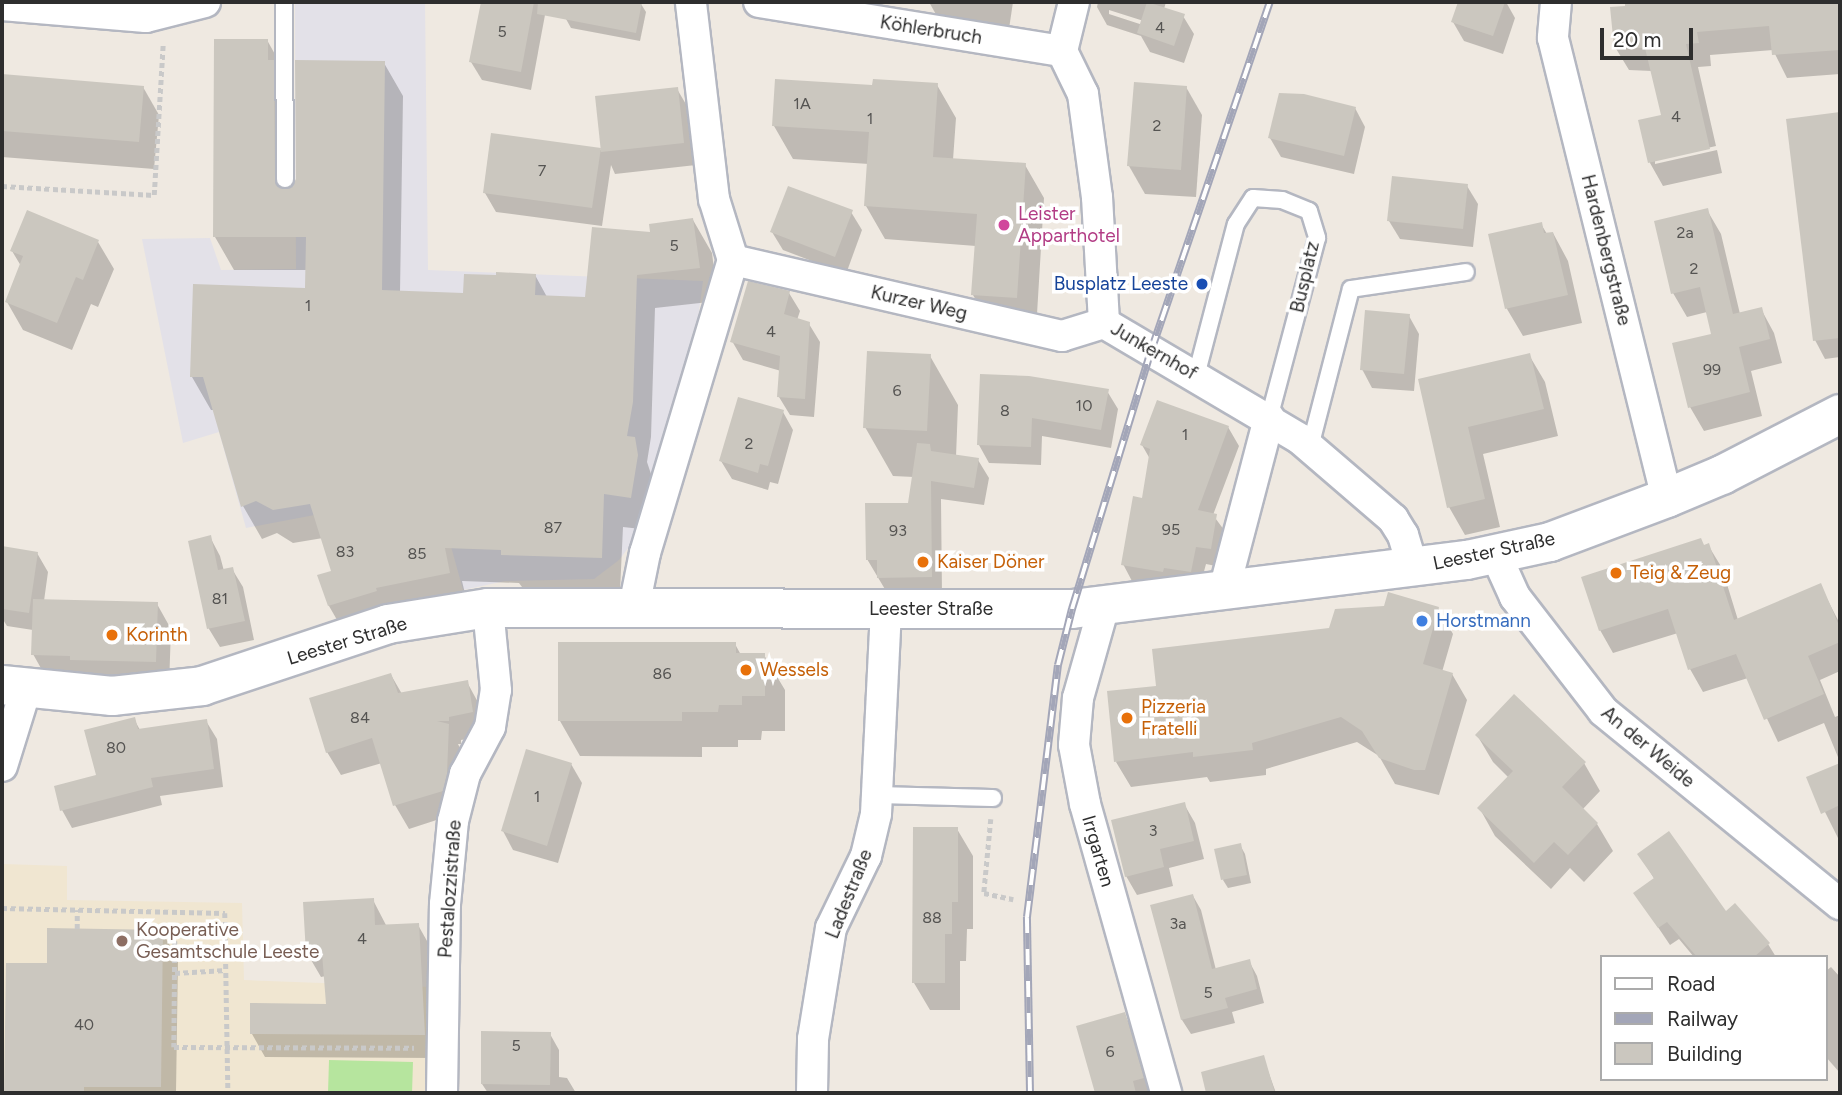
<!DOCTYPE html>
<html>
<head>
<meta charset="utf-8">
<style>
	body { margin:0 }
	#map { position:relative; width:1842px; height:1095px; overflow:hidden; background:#efe9e1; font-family:Figtree,sans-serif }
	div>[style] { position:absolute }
	.industrial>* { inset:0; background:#e3e1e8 }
	.education>* { inset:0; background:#f0e6d1 }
	.green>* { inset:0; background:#b6e59e }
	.shadow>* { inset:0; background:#0003 }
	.building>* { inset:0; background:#cbc7bf }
	.path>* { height:4.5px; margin-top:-2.25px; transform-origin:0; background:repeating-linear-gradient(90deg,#c9c9c9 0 5px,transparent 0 8.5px) }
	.roads { filter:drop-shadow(2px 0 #b4b7c1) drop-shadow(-2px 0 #b4b7c1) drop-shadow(0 2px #b4b7c1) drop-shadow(0 -2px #b4b7c1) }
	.lane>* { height:16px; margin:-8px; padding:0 8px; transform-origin:8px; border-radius:8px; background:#fff }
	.street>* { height:30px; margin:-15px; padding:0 15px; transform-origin:15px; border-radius:15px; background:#fff }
	.secondary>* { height:38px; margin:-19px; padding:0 19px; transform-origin:19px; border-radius:19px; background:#fff }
	.rail>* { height:8px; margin-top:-4px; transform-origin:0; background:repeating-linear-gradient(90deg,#fff 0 16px,#a3a6b8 0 32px); box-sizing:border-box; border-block:2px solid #a3a6b8 }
	.dots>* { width:19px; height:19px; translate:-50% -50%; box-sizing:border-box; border:4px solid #fff; border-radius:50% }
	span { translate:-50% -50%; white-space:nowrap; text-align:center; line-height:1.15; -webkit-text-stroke:7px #fff; paint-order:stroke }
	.number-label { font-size:16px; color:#555452 }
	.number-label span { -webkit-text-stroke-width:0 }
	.street-label { font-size:19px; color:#2e2e2e }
	.hotel-label { font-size:19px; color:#b23c85 }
	.left { translate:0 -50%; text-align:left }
	.transit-label { font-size:19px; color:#164399 }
	.right { translate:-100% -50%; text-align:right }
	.food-label { font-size:19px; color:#c56008 }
	.shop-label { font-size:19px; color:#366cbe }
	.education-label { font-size:19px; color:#785e54 }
	.frame { position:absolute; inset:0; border:4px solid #2e2e2e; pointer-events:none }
	.legend { position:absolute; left:1600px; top:955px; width:228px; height:126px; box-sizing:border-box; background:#fff; border:2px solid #ababab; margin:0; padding:9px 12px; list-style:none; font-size:21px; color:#2e2e2e }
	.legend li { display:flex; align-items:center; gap:14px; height:35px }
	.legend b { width:35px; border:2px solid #ababab }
	.scale { position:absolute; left:1600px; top:28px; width:93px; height:32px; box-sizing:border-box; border:4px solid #2e2e2e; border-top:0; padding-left:9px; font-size:21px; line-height:24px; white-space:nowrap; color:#2e2e2e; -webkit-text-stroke:5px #fff; paint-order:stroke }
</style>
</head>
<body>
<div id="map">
	<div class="industrial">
		<i style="clip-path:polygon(295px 2px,425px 2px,428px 270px,703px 281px,693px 357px,639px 534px,619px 560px,594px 579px,505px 581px,463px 590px,436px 492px,246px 528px,219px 432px,183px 443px,142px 239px,210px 238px,221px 270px,296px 269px)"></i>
	</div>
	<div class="education">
		<i style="clip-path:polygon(2px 864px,67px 866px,67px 900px,242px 903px,244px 980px,430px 987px,431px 1093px,2px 1093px)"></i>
	</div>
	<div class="green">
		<i style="clip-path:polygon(329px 1060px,413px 1062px,412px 1093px,328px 1093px)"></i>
	</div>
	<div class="shadow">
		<i style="clip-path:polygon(483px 2px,537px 2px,545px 15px,531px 90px,482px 80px,471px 62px)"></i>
		<i style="clip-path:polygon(570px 2px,641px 4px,646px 12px,640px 41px,571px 28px,566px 19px)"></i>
		<i style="clip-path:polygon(847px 2px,878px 2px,877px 11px)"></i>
		<i style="clip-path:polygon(929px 2px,1013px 2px,1009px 29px,938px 18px)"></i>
		<i style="clip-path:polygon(evenodd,1098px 2px,1166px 2px,1164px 9px,1183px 16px,1194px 34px,1184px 63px,1150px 52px,1141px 36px,1107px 25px,1097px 7px,1098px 2px,1109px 10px,1150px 23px,1149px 27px,1109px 14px,1109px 10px)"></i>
		<i style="clip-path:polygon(1460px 2px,1506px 2px,1515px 18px,1503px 54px,1464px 41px,1453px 22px)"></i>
		<i style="clip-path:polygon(1627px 2px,1840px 2px,1840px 74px,1787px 78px,1773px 50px,1710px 55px,1711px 66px,1698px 67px,1716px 146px,1655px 160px,1655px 164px,1717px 150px,1722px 173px,1663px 186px,1650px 163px,1640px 121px,1663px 116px,1652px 71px,1629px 70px,1615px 47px)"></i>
		<i style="clip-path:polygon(267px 40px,286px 74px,292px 95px,293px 188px,384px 63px,403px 96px,400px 293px,465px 295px,535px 275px,547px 297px,586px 299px,652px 234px,693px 220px,712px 253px,718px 301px,655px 308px,651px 437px,647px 462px,656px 489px,650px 530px,623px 527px,620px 591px,522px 587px,519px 583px,462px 581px,468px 606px,348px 639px,329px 606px,320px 576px,333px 572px,323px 538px,293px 543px,277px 533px,262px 539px,243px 506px,214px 410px,211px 410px,192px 377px,307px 290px,307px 270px,234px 270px,215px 237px)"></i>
		<i style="clip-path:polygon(2px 76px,143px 87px,159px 115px,154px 169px,2px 157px)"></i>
		<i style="clip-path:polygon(937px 85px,956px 118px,953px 160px,1025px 165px,1044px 198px,1036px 331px,992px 328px,973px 295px,976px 246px,885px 239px,866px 206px,869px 164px,793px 159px,774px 126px,874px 87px)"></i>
		<i style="clip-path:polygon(1186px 87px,1202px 115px,1196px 197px,1145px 194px,1129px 166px)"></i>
		<i style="clip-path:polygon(677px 89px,690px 111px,696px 165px,615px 174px,611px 165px,602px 226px,496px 212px,485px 193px,493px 135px,603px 150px)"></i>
		<i style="clip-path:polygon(1355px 108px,1365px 127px,1354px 174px,1281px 157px,1270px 138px)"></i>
		<i style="clip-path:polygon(1840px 114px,1840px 357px,1825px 359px,1815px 340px,1788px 120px)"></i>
		<i style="clip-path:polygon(1467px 186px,1478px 204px,1473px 247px,1400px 239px,1389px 221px)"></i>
		<i style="clip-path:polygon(1707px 210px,1721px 234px,1740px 314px,1761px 309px,1774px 333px,1782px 363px,1751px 371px,1762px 416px,1704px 431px,1690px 407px,1713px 335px,1707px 312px,1687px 317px,1673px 293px)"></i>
		<i style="clip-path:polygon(851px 212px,862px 230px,846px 274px,783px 250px,772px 232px)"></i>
		<i style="clip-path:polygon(1541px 224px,1547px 234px,1553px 233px,1568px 261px,1582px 323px,1523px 336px,1507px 309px,1490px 235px)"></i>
		<i style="clip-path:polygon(98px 242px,114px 269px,98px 307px,91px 304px,72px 350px,23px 330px,7px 302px,21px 266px,12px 251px)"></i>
		<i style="clip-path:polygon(789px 293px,800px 311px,797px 320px,809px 324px,820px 342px,814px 417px,790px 415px,779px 397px,781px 371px,743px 360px,732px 341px)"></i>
		<i style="clip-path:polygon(1409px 316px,1419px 334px,1414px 391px,1372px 388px,1362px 369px)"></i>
		<i style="clip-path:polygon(1529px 355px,1545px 382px,1558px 436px,1483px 454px,1500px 527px,1465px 535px,1449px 507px,1420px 381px)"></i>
		<i style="clip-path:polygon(930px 356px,958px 405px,956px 457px,978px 460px,989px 478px,984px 505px,941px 499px,942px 595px,889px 596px,867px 559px,909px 504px,914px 477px,893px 476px,865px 427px)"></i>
		<i style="clip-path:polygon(981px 376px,1107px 391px,1118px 409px,1111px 448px,1042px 436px,1041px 465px,989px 463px,979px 445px)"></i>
		<i style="clip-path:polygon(783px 412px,793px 430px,778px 484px,770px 482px,768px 490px,732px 479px,721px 461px)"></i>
		<i style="clip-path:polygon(1228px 427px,1239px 446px,1213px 515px,1227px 534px,1221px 567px,1206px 564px,1199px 590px,1133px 583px,1123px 564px,1143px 500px,1150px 459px,1142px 445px)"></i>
		<i style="clip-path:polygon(210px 537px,220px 556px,224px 571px,232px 569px,243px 587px,254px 640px,220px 647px,209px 629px,190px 542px)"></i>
		<i style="clip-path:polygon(1708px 545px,1722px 568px,1738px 620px,1820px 585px,1840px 624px,1840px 671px,1820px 680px,1835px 717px,1840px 715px,1840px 762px,1824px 723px,1778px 742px,1748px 678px,1703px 692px,1690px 669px,1678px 633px,1613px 653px,1600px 630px)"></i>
		<i style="clip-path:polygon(5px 548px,37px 553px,48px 572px,44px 601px,157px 604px,171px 629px,169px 686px,47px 679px,33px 654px,33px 630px,7px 626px,2px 618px)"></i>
		<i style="clip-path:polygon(1438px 608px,1453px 634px,1442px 672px,1452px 674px,1467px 700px,1439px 795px,1395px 784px,1379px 756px,1357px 742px,1266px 769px,1266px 775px,1210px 782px,1207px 777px,1131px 787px,1116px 762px,1158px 688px,1331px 629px)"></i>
		<i style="clip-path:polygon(735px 644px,741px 655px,764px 655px,785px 690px,785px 731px,762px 731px,761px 740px,738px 740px,738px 747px,702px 747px,702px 757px,580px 756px,560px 721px)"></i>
		<i style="clip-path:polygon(391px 675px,402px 694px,467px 682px,480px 706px,485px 736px,461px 740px,461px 744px,458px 744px,461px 750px,459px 799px,455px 814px,409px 829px,395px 805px,382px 763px,341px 775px,327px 752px)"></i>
		<i style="clip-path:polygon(134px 719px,140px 730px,206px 721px,217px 739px,223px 787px,160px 796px,162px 805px,72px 828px,62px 810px,98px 777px)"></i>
		<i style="clip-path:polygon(1477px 735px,1584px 763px,1600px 791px,1582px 810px,1597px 824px,1613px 851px,1584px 882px,1570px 868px,1551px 889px,1495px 836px,1480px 809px,1509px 778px,1493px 762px)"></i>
		<i style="clip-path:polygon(571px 764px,582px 783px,558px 863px,513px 850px,503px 831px)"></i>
		<i style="clip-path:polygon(1840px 764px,1840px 839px,1839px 840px,1808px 778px)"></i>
		<i style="clip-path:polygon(1184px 804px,1195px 823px,1204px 859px,1169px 868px,1173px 886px,1137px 895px,1126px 876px)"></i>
		<i style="clip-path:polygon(957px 829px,973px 856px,973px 929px,967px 929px,966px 961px,960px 961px,960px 1010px,930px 1010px,914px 983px)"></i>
		<i style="clip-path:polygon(1240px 845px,1245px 854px,1251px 883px,1228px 888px,1223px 880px)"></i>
		<i style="clip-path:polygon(1639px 854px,1768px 944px,1776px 957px,1694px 957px,1679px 939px,1670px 945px,1635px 893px,1655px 880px)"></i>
		<i style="clip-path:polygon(1193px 896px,1201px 910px,1216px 970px,1249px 961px,1257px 976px,1264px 1003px,1232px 1012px,1235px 1023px,1191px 1034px,1182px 1020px,1152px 906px)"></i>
		<i style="clip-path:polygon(373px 900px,387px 927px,418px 925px,431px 948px,438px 1058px,265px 1057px,252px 1034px,328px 1006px,326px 976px,321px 977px,307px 953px)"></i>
		<i style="clip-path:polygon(162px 932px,178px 959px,176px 1093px,6px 1093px,8px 964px,49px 965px)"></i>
		<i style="clip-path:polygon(1831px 967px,1840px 977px,1840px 1073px,1826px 1057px,1826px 971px)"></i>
		<i style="clip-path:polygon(1124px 1014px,1138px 1039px,1154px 1093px,1097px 1093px,1078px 1027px)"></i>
		<i style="clip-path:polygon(483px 1033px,550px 1034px,559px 1050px,559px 1077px,567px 1078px,576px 1093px,488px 1093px,482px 1084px)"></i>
		<i style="clip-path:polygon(1263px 1057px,1276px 1093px,1208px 1093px,1203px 1073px)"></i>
	</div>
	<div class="building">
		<i style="clip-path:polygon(481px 2px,534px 2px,521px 72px,469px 62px)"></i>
		<i style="clip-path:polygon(538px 2px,642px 2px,636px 33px,537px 14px)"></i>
		<i style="clip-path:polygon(1147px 2px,1185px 14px,1174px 46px,1137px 33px)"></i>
		<i style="clip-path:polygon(1458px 2px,1505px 2px,1493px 36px,1451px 22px)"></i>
		<i style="clip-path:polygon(1625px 2px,1840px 2px,1840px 50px,1772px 55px,1769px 26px,1697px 32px,1699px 43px,1686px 44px,1710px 149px,1648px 163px,1638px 120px,1661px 115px,1645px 48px,1614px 47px,1610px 7px,1625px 6px)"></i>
		<i style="clip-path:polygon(214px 39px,268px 39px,268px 60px,274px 60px,275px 179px,276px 185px,284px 189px,291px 188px,296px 179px,295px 60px,385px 61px,382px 290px,463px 293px,464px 274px,496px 275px,496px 272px,536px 274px,535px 295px,585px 297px,592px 227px,650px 232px,649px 224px,693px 218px,700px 268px,637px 275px,633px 402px,627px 436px,635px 437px,638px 455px,631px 498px,604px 494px,602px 558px,501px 555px,501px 550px,445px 548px,450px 573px,376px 588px,377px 591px,328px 606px,317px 575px,331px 571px,310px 504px,273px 510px,256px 501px,241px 507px,203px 377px,190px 377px,193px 284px,305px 288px,306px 237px,213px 237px)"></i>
		<i style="clip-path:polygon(2px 74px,144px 86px,139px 142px,2px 131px)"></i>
		<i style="clip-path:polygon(775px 79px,872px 85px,873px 79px,938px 83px,933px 157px,1026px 163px,1017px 298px,971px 295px,977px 214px,864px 206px,869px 132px,772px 126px)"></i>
		<i style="clip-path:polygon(1134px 82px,1187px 86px,1181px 170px,1127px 166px)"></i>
		<i style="clip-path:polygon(678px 87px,684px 143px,601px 152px,595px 96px)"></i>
		<i style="clip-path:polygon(1279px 93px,1304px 94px,1356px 107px,1344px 156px,1268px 138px)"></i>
		<i style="clip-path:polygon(1840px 112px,1840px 338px,1813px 341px,1786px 119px)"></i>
		<i style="clip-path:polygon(491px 133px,601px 148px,592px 208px,483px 193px)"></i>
		<i style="clip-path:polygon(1392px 176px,1468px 184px,1463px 229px,1387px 221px)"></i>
		<i style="clip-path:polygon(788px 186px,853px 210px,835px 257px,770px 232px)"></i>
		<i style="clip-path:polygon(1708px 208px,1733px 314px,1762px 307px,1770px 339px,1739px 347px,1750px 392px,1688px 408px,1672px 343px,1711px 334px,1700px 287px,1671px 294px,1654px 221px)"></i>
		<i style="clip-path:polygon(27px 210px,99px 240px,83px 280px,76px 277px,57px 323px,5px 302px,23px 256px,10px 251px)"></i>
		<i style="clip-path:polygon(1542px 222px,1544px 233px,1553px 232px,1568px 295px,1505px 309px,1488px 234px)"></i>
		<i style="clip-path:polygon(748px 281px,790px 291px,784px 314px,810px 322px,805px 399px,777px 397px,780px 356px,730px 342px)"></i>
		<i style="clip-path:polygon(1365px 310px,1410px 314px,1404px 374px,1360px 370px)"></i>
		<i style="clip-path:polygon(867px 351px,931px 354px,927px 431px,863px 428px)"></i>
		<i style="clip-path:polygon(1530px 353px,1544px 409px,1468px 427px,1485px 499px,1447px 508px,1418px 379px)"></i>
		<i style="clip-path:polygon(980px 374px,1029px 376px,1109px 389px,1101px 430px,1032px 418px,1031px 447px,977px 445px)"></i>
		<i style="clip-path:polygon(738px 397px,784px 410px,768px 466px,760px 464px,758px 473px,719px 461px)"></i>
		<i style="clip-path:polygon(1157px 400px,1229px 426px,1198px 510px,1217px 514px,1211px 549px,1196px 547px,1191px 572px,1164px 568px,1163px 572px,1121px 565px,1133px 496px,1142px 498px,1150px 449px,1140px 445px)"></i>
		<i style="clip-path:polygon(917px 443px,930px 444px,931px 451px,979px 458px,974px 488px,931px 481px,932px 577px,877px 578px,877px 560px,866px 560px,865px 503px,908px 503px)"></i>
		<i style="clip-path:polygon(211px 535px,218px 570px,233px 567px,245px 621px,207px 629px,188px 541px)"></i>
		<i style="clip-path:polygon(1701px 538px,1704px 545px,1709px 543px,1734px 620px,1821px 583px,1840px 628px,1840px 642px,1808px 656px,1824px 694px,1764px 720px,1736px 654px,1688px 670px,1668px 609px,1599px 631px,1581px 577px)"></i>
		<i style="clip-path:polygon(2px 546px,38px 552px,29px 613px,2px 609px)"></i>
		<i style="clip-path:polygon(1388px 592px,1439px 607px,1423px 664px,1453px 673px,1425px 770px,1414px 770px,1379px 758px,1362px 731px,1341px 717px,1252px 743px,1253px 750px,1193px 757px,1193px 752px,1114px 762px,1107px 691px,1156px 686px,1152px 649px,1329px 628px,1335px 609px,1384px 606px)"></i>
		<i style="clip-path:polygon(33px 599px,158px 602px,156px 662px,70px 660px,70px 656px,31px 655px)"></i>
		<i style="clip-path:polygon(558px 642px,736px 642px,736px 653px,765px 653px,765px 696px,742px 696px,742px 705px,719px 705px,718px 712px,682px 712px,682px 721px,558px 721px)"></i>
		<i style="clip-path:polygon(391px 673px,398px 693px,468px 680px,473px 712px,449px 717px,449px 721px,437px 721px,449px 724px,447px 774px,443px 791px,393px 806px,372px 738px,326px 753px,309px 698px)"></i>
		<i style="clip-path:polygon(1514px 694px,1586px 762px,1562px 787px,1598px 823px,1568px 855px,1554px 842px,1534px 863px,1477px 808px,1513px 771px,1475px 735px)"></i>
		<i style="clip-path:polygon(135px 717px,138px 729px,207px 719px,214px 769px,151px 778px,153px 787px,60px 811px,54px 786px,96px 775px,84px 730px)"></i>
		<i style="clip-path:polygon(526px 749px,572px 763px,547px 846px,501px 831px)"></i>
		<i style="clip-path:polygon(1840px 763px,1840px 805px,1821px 814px,1806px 777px)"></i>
		<i style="clip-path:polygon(1185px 802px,1194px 841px,1160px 849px,1164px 867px,1125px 877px,1111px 820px)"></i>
		<i style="clip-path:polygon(913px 827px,958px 827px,958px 902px,952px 902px,952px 934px,945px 934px,945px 983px,912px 983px)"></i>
		<i style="clip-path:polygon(1669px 831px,1726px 911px,1735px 903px,1770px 943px,1754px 957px,1697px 957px,1667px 922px,1658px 928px,1633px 893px,1654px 878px,1637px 854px)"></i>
		<i style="clip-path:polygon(1241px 843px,1247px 875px,1221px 880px,1214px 849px)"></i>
		<i style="clip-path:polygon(1193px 894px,1212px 969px,1250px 959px,1257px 989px,1225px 998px,1228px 1008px,1181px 1020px,1150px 905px)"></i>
		<i style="clip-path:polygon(374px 898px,375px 925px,419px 923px,425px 1035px,250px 1034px,250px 1003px,326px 1004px,322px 953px,306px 954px,303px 902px)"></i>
		<i style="clip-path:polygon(47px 928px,163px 930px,161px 1087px,84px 1087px,84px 1093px,4px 1093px,6px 963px,47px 963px)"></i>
		<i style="clip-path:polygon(1125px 1012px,1144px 1078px,1133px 1081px,1136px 1093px,1095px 1093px,1076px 1026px)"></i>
		<i style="clip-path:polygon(481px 1031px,551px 1032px,550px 1085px,481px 1084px)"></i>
		<i style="clip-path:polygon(1264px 1055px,1275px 1093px,1206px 1093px,1201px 1072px)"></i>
	</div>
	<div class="path">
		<i style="left:2px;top:186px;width:152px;rotate:3.4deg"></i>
		<i style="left:154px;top:195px;width:151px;rotate:-86.6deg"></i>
		<i style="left:991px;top:819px;width:74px;rotate:95.4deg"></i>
		<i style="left:984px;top:893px;width:30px;rotate:12deg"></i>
		<i style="left:2px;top:908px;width:223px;rotate:1.3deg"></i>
		<i style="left:225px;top:913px;width:180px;rotate:89deg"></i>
		<i style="left:77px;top:929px;width:19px;rotate:-90deg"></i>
		<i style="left:175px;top:941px;width:106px;rotate:90.5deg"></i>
		<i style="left:174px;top:1047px;width:240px;rotate:0.2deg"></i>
		<i style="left:175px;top:973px;width:51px;rotate:-3.4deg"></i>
	</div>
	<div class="roads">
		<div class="lane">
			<i style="left:284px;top:2px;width:177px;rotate:89.7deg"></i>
			<i style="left:1196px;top:376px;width:157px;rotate:-75.3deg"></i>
			<i style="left:1236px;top:224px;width:31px;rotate:-57deg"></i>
			<i style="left:1253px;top:198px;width:29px;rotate:4deg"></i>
			<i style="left:1282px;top:200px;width:29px;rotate:22deg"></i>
			<i style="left:1309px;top:211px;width:28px;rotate:73deg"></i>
			<i style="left:1317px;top:238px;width:186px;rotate:104.9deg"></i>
			<i style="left:1310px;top:447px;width:163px;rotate:-75.5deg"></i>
			<i style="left:1351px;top:289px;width:116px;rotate:-8.4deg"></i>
			<i style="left:877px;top:795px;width:116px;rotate:1.5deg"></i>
		</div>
		<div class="street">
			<i style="left:759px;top:2px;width:307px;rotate:9.2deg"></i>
			<i style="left:1074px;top:2px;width:50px;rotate:103.8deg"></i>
			<i style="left:1062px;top:51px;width:48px;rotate:64deg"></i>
			<i style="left:1083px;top:94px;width:104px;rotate:82.3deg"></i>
			<i style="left:1097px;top:197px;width:126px;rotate:86.8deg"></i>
			<i style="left:1104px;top:323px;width:228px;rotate:30.6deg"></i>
			<i style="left:1300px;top:439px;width:123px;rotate:40.7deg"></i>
			<i style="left:1393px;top:519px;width:19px;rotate:58deg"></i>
			<i style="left:1403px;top:535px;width:34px;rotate:73deg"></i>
			<i style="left:1556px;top:2px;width:36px;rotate:95deg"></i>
			<i style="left:1553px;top:38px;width:474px;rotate:76.1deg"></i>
			<i style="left:2px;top:5px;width:144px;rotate:4.8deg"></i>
			<i style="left:146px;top:17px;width:61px;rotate:-14.3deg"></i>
			<i style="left:733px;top:260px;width:338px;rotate:13deg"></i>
			<i style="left:1062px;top:336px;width:44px;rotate:-17.2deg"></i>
			<i style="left:1496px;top:555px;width:46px;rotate:65.7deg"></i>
			<i style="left:1515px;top:597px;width:144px;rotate:52.3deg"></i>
			<i style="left:1603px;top:711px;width:306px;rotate:39.2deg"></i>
			<i style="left:1224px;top:590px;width:178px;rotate:-75.3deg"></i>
			<i style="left:1104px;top:606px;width:96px;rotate:105.8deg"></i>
			<i style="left:1078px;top:698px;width:47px;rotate:94.9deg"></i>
			<i style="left:1074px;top:745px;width:60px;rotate:79.4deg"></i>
			<i style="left:1085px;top:804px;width:300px;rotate:74.3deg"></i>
			<i style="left:634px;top:607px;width:55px;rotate:-78.5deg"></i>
			<i style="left:645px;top:553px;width:306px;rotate:-73.3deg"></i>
			<i style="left:733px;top:260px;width:64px;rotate:-107.3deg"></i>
			<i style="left:714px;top:199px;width:198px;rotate:-96.7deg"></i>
			<i style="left:2px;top:766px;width:81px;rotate:-72.7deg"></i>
			<i style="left:442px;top:1093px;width:189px;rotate:-89.1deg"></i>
			<i style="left:445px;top:904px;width:83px;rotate:-84.5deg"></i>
			<i style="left:453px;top:821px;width:49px;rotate:-75.7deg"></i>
			<i style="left:465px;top:774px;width:53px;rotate:-62deg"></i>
			<i style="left:490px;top:727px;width:37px;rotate:-81deg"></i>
			<i style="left:496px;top:690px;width:82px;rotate:-95.6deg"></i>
			<i style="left:812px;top:1093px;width:54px;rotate:-88.9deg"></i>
			<i style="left:813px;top:1039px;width:112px;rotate:-80.8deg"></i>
			<i style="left:831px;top:928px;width:80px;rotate:-64.1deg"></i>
			<i style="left:866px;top:856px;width:43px;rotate:-76.6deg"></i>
			<i style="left:876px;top:814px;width:204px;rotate:-87.2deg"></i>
		</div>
		<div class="secondary">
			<i style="left:2px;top:685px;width:111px;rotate:5.7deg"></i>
			<i style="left:112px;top:696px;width:91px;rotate:-6.3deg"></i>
			<i style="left:202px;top:686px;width:196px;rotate:-18.4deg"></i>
			<i style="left:388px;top:624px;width:101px;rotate:-9.1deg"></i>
			<i style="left:488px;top:608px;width:584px;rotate:0.1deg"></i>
			<i style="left:1072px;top:609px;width:398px;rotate:-7.1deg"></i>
			<i style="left:1467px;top:560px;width:85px;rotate:-12.2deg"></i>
			<i style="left:1550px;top:542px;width:125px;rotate:-20.6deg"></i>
			<i style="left:1667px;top:498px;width:60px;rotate:-22.7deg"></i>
			<i style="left:1722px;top:475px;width:133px;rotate:-27.3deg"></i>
		</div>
	</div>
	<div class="rail">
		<i style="left:1030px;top:1093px;width:176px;rotate:-91deg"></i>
		<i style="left:1027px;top:917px;width:254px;rotate:-83deg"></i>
		<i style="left:1058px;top:665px;width:58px;rotate:-76deg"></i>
		<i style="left:1072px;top:609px;width:270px;rotate:-73deg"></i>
		<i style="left:1151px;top:351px;width:369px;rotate:-71.2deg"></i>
	</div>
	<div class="dots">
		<i style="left:1004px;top:225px;background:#d1479c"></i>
		<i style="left:1202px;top:284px;background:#1a4fb4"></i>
		<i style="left:923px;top:562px;background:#e8710a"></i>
		<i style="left:1616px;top:573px;background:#e8710a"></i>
		<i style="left:1422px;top:621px;background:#3f7fe0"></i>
		<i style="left:112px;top:635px;background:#e8710a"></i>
		<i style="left:746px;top:670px;background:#e8710a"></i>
		<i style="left:1127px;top:718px;background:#e8710a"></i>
		<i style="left:122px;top:941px;background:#8d6e63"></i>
	</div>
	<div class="number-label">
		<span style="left:1160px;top:28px">4</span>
		<span style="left:502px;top:32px">5</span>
		<span style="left:802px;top:104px">1A</span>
		<span style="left:1676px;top:117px">4</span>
		<span style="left:870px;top:119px">1</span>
		<span style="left:1157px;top:126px">2</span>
		<span style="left:542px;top:171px">7</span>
		<span style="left:1685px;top:233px">2a</span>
		<span style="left:674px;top:246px">5</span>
		<span style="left:1694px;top:269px">2</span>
		<span style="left:308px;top:306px">1</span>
		<span style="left:771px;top:332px">4</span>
		<span style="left:1712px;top:370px">99</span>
		<span style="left:897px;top:391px">6</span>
		<span style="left:1084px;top:406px">10</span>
		<span style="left:1005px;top:411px">8</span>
		<span style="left:1185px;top:435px">1</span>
		<span style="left:749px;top:444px">2</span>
		<span style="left:553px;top:528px">87</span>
		<span style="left:1171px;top:530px">95</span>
		<span style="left:898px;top:531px">93</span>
		<span style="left:345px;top:552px">83</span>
		<span style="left:417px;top:554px">85</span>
		<span style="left:220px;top:599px">81</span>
		<span style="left:662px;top:674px">86</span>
		<span style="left:360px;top:718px">84</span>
		<span style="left:116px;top:748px">80</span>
		<span style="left:537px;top:797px">1</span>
		<span style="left:1153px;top:831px">3</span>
		<span style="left:932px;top:918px">88</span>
		<span style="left:1178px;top:924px">3a</span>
		<span style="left:362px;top:939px">4</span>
		<span style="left:1208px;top:993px">5</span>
		<span style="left:84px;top:1025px">40</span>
		<span style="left:516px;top:1046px">5</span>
		<span style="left:1110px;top:1052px">6</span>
	</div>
	<div class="street-label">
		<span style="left:931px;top:30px;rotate:9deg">Köhlerbruch</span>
		<span style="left:1606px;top:250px;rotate:76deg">Hardenbergstraße</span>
		<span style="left:1305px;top:277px;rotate:-77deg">Busplatz</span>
		<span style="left:919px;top:303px;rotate:13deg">Kurzer Weg</span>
		<span style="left:1154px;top:351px;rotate:30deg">Junkernhof</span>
		<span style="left:1494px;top:551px;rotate:-12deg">Leester Straße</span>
		<span style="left:931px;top:609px">Leester Straße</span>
		<span style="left:347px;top:641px;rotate:-17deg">Leester Straße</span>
		<span style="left:1648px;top:747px;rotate:40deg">An der Weide</span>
		<span style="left:1098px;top:851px;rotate:74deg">Irrgarten</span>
		<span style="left:450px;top:889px;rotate:-86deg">Pestalozzistraße</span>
		<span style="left:849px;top:894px;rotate:-68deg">Ladestraße</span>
	</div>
	<div class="hotel-label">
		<span class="left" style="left:1018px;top:225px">Leister<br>Apparthotel</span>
	</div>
	<div class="transit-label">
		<span class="right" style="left:1188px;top:284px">Busplatz Leeste</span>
	</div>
	<div class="food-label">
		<span class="left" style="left:937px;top:562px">Kaiser Döner</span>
		<span class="left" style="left:1630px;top:573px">Teig &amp; Zeug</span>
		<span class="left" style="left:126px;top:635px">Korinth</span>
		<span class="left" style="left:760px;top:670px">Wessels</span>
		<span class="left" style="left:1141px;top:718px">Pizzeria<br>Fratelli</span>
	</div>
	<div class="shop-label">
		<span class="left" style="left:1436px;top:621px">Horstmann</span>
	</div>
	<div class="education-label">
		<span class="left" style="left:136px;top:941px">Kooperative<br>Gesamtschule Leeste</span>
	</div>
	<div class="frame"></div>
	<ul class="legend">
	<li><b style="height:9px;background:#fff"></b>Road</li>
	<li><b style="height:9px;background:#a3a6b8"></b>Railway</li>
	<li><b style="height:19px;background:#cbc7bf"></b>Building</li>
	</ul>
	<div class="scale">20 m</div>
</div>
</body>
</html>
